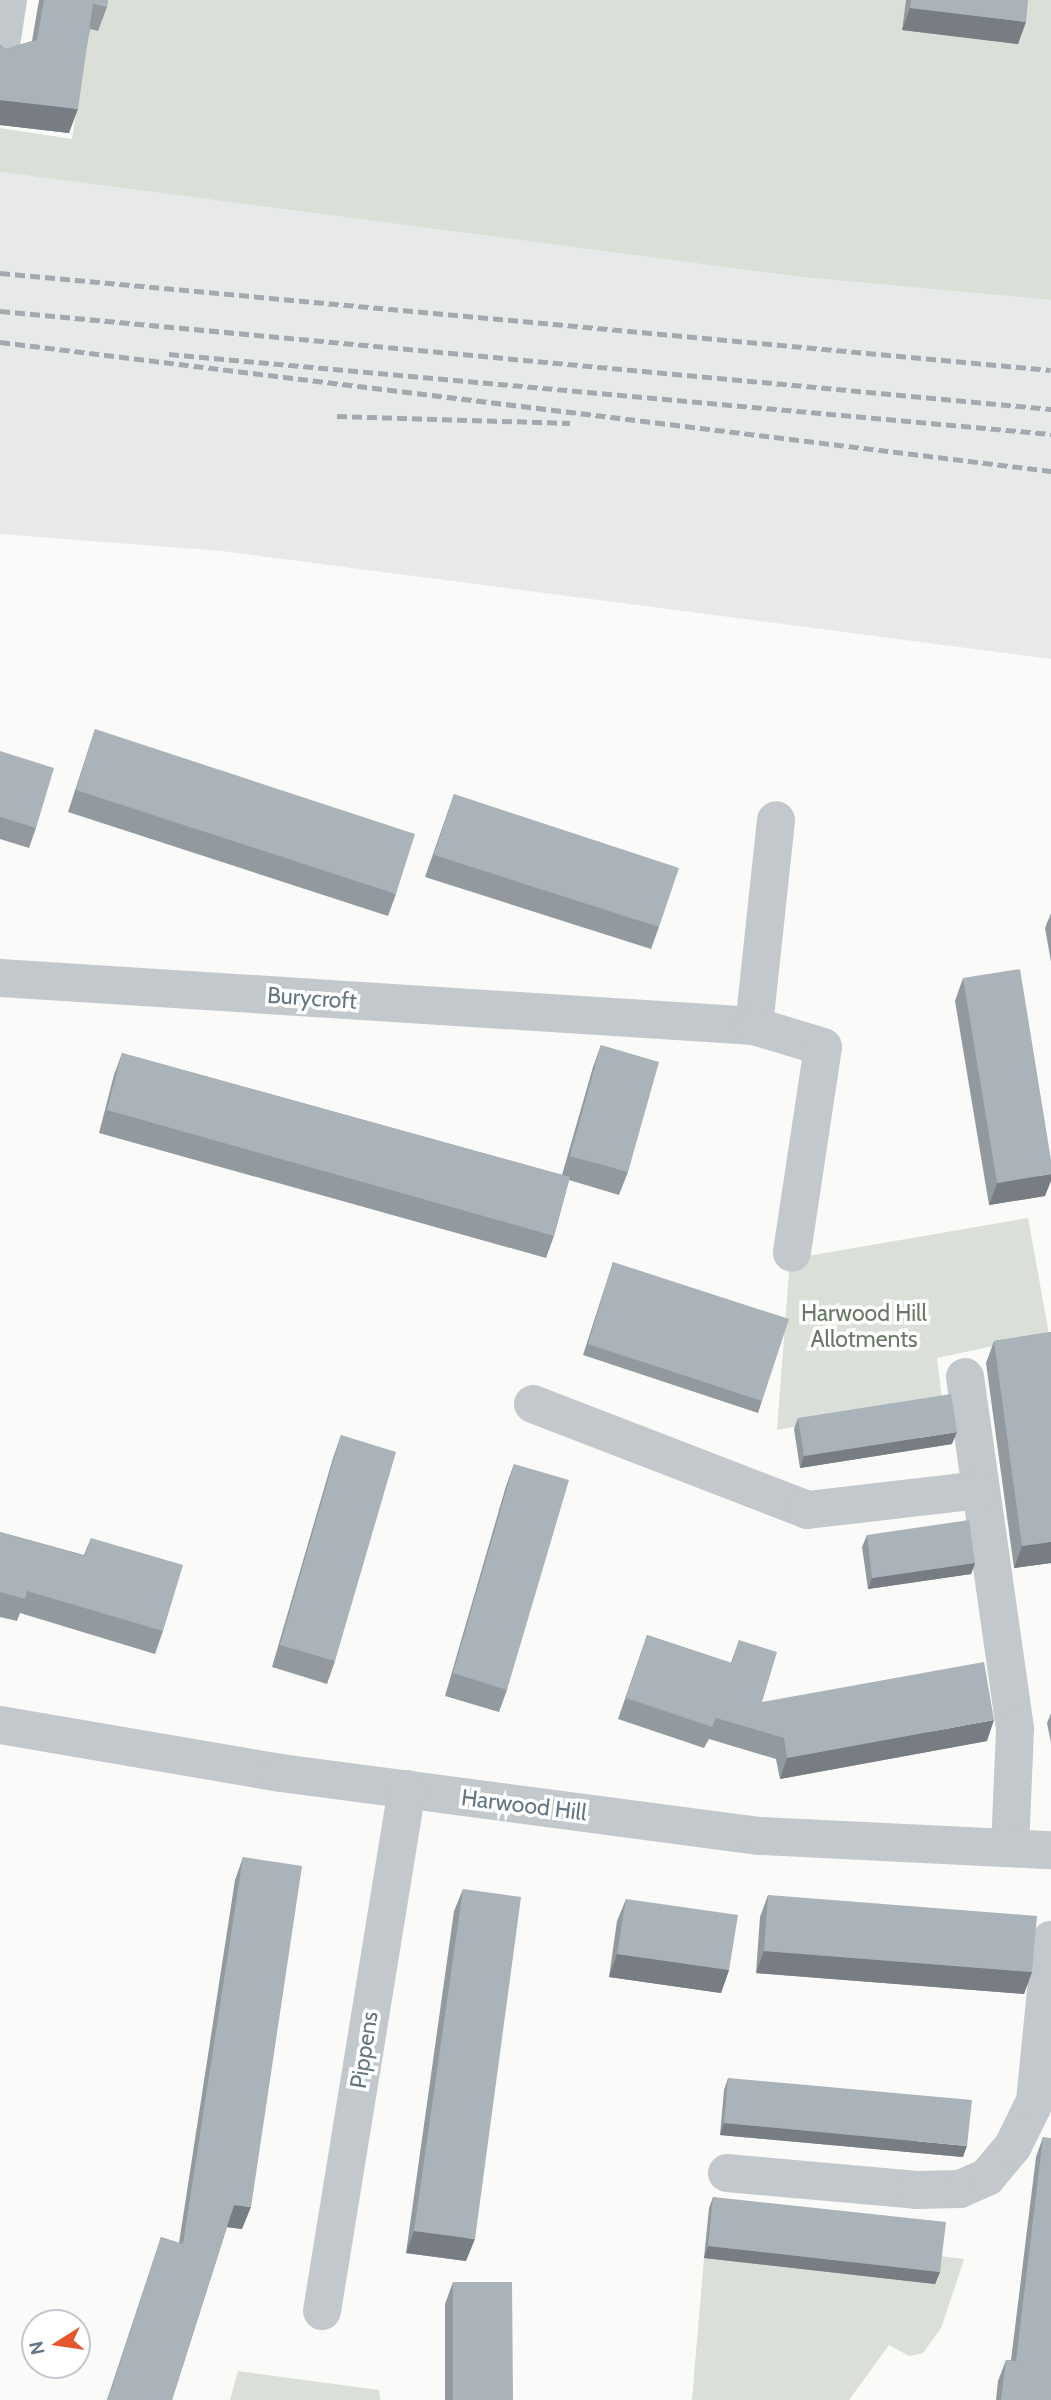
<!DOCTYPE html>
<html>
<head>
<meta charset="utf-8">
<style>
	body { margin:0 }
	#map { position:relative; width:1051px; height:2400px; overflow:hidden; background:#fafaf8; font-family:Cabin,sans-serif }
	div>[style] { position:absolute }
	.built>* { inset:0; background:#e8e9e9 }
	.green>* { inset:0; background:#dadfd7 }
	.minor>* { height:38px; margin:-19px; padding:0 19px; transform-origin:19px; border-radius:19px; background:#c3c8cc }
	.rail>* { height:5px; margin-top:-2.5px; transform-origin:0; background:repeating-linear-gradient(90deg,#a2aab0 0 10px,transparent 0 15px) }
	.wall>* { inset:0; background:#929a9f }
	.shaded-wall>* { inset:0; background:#777d82 }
	.building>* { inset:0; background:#aab3b9 }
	span { translate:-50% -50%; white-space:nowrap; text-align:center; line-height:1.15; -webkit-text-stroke:7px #fff; paint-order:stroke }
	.street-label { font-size:23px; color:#657683 }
	.park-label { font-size:23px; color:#687a64 }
	.north { position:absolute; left:21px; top:2309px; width:70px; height:70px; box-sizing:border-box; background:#fff; border:2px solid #c1c8cd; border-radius:50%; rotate:258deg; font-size:19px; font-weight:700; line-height:28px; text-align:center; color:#657683 }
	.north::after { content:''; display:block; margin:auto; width:24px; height:32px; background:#e4572e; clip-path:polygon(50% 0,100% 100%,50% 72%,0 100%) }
</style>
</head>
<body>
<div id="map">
	<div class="built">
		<i style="clip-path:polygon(0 172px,801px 277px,1051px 300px,1051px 659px,222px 551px,0 534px)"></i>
	</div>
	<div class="green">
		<i style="clip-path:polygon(103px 0,906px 0,902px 29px,1023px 0,1051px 0,1051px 300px,801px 277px,0 172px,0 128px,72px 139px,89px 29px)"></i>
		<i style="clip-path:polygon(1028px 1218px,1049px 1334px,937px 1358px,942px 1399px,777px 1430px,790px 1259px)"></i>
		<i style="clip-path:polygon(939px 2256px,964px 2259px,941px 2328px,923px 2353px,909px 2356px,889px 2345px,849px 2400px,692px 2400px,704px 2258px,935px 2284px)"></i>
		<i style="clip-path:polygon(238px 2371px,379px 2390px,380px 2400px,230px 2400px)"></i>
	</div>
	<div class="minor">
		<i style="left:0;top:51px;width:52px;rotate:-81.1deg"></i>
		<i style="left:0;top:978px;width:756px;rotate:3.64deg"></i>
		<i style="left:754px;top:1026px;width:207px;rotate:-83.9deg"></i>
		<i style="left:754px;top:1026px;width:72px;rotate:16.9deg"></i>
		<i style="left:823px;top:1047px;width:208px;rotate:98.6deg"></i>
		<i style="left:965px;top:1377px;width:356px;rotate:81.9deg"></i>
		<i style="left:1015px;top:1729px;width:118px;rotate:92.4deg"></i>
		<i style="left:533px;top:1404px;width:294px;rotate:21.1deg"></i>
		<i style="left:807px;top:1510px;width:175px;rotate:-6.6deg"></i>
		<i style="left:0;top:1725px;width:285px;rotate:9.7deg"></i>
		<i style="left:281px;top:1773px;width:483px;rotate:7.5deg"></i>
		<i style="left:760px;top:1836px;width:291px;rotate:2.8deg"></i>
		<i style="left:727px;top:2173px;width:190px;rotate:5.1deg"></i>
		<i style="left:916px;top:2190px;width:44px;rotate:-1.3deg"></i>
		<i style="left:960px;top:2189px;width:30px;rotate:-24deg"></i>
		<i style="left:987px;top:2177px;width:40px;rotate:-50deg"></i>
		<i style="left:1013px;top:2146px;width:50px;rotate:-63.9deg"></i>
		<i style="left:1035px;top:2101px;width:162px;rotate:-84.3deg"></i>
		<i style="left:322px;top:2311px;width:529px;rotate:-80.75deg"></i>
	</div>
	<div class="rail">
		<i style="left:0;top:273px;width:1055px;rotate:5.27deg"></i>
		<i style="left:0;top:311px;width:1056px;rotate:5.33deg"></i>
		<i style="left:0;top:342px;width:1059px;rotate:7deg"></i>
		<i style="left:169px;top:354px;width:886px;rotate:5.18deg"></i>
		<i style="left:337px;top:416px;width:233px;rotate:1.7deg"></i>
	</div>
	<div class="wall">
		<i style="clip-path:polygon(39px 0,108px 0,107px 7px,98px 31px,90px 29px,69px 133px,0 125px,0 44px,5px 49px,32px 41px)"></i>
		<i style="clip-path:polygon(906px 0,1028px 0,1018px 44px,902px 30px)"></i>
		<i style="clip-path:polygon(95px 729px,396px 894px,388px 916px,68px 812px)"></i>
		<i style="clip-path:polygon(0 751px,36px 828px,29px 848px,0 839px)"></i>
		<i style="clip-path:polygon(454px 794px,659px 927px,651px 949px,425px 877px)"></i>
		<i style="clip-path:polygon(1051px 913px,1051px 962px,1045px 928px)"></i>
		<i style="clip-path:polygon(963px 978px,1045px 1196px,989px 1205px,955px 1001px)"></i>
		<i style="clip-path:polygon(601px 1045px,628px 1172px,619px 1195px,569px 1180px,554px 1236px,546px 1258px,99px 1133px,114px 1075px,122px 1053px,562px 1175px,593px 1067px)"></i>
		<i style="clip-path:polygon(613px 1262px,762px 1401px,758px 1413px,583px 1355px)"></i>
		<i style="clip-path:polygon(1051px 1332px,1051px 1563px,1014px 1568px,986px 1363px,994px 1341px)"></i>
		<i style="clip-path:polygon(798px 1418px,952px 1444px,800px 1468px,794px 1429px)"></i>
		<i style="clip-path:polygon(341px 1435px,335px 1661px,327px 1684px,272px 1667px,333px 1458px)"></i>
		<i style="clip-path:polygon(514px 1464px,507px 1690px,499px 1712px,445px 1696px,506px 1486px)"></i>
		<i style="clip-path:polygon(0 1532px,84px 1555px,91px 1538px,163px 1631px,155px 1654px,20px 1613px,17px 1621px,0 1617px)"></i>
		<i style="clip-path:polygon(867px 1535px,975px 1563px,971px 1574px,868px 1589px,862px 1547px)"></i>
		<i style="clip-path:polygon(647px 1635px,731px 1663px,739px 1640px,762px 1702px,987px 1741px,780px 1779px,776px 1759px,709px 1739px,704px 1748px,618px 1719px)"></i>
		<i style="clip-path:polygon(1051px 1713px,1051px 1743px,1047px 1723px)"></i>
		<i style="clip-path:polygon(243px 1857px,242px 2229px,227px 2227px,172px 2400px,107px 2400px,161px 2237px,179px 2243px,235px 1880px)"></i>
		<i style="clip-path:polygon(463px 1889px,466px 2261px,406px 2253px,454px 1911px)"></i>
		<i style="clip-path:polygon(768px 1895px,1032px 1972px,1024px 1994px,756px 1973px,760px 1917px)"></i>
		<i style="clip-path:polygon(626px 1899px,729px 1970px,721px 1993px,609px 1977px,617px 1921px)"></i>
		<i style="clip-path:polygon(728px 2078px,963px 2157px,720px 2135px,724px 2090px)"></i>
		<i style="clip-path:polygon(1043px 2137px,1051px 2400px,996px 2400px,998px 2381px,1006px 2360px,1011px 2360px,1036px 2157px)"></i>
		<i style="clip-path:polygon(713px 2197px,940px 2272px,935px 2284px,704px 2258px,709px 2208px)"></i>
		<i style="clip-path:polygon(453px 2282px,513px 2400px,445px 2400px,445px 2304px)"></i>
	</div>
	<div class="shaded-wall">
		<i style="clip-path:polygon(910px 8px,1026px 22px,1018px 44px,902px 30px)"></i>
		<i style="clip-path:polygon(0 100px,78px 109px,69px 133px,0 125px)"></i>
		<i style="clip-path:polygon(1051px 1174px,1051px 1181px,1045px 1196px,989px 1205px,997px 1183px)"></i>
		<i style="clip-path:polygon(957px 1432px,952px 1444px,800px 1468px,804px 1456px)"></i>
		<i style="clip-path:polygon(1051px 1542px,1051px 1563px,1014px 1568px,1022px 1546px)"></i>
		<i style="clip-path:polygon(975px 1563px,971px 1574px,868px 1589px,872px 1578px)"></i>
		<i style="clip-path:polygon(994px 1720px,987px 1741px,780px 1779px,787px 1758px)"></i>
		<i style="clip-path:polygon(764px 1951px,1032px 1972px,1024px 1994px,756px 1973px)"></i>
		<i style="clip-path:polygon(617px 1954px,729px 1970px,721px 1993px,609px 1977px)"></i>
		<i style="clip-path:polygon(724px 2123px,967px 2146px,963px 2157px,720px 2135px)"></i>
		<i style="clip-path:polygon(234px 2205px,251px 2207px,242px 2229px,226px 2227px)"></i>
		<i style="clip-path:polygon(414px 2231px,475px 2239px,466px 2261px,406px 2253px)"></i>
		<i style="clip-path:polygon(708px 2246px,940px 2272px,935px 2284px,704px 2258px)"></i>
	</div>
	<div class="building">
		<i style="clip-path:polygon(44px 0,108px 0,107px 7px,93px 4px,78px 109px,0 100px,0 44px,5px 49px,37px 40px)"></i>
		<i style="clip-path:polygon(911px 0,1028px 0,1026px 22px,910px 8px)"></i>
		<i style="clip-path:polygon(95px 729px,415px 834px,396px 894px,76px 790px)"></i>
		<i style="clip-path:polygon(0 751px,54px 768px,36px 828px,0 817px)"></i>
		<i style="clip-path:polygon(454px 794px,679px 868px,659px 927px,434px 855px)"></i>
		<i style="clip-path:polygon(1020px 969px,1051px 1160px,1051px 1174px,997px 1183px,963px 978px)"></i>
		<i style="clip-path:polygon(601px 1045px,659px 1062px,628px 1172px,570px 1156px)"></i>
		<i style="clip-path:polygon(122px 1053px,570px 1177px,554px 1236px,107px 1110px)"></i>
		<i style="clip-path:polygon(613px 1262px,789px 1319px,762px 1401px,588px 1344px)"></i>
		<i style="clip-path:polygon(1051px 1332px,1051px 1542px,1022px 1546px,994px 1341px)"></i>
		<i style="clip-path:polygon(951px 1394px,957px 1432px,804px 1456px,798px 1418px)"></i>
		<i style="clip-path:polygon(341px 1435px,396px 1452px,335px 1661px,280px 1645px)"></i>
		<i style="clip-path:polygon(514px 1464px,569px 1480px,507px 1690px,453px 1673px)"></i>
		<i style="clip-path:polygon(969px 1520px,975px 1563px,872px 1578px,867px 1535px)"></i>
		<i style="clip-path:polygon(0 1532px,85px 1556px,91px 1538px,183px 1565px,163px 1631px,27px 1591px,25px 1599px,0 1592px)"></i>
		<i style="clip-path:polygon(647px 1635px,732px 1663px,739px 1640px,777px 1652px,762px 1702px,984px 1662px,994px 1720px,787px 1758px,784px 1738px,716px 1718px,712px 1727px,626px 1698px)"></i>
		<i style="clip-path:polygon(243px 1857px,302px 1866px,251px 2207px,234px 2205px,172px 2400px,108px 2400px,161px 2237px,183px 2244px)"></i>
		<i style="clip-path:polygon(463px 1889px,521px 1897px,475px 2239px,414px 2231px)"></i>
		<i style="clip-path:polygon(768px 1895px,1037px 1916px,1032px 1972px,764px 1951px)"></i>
		<i style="clip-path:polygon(626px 1899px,738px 1915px,729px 1970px,617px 1954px)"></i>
		<i style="clip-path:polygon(728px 2078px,972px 2100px,967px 2146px,724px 2123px)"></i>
		<i style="clip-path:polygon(1043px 2137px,1051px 2138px,1051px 2400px,1001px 2400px,1006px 2360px,1016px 2361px)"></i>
		<i style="clip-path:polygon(713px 2197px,946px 2222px,940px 2272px,708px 2246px)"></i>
		<i style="clip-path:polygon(453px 2282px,512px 2282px,513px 2400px,453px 2400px)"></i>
	</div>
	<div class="street-label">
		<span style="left:312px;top:998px;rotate:4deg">Burycroft</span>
		<span style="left:524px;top:1805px;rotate:7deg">Harwood Hill</span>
		<span style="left:364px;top:2050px;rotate:-81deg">Pippens</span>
	</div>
	<div class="park-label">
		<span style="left:864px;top:1326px">Harwood Hill<br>Allotments</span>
	</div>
	<div class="north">N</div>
</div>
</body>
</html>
